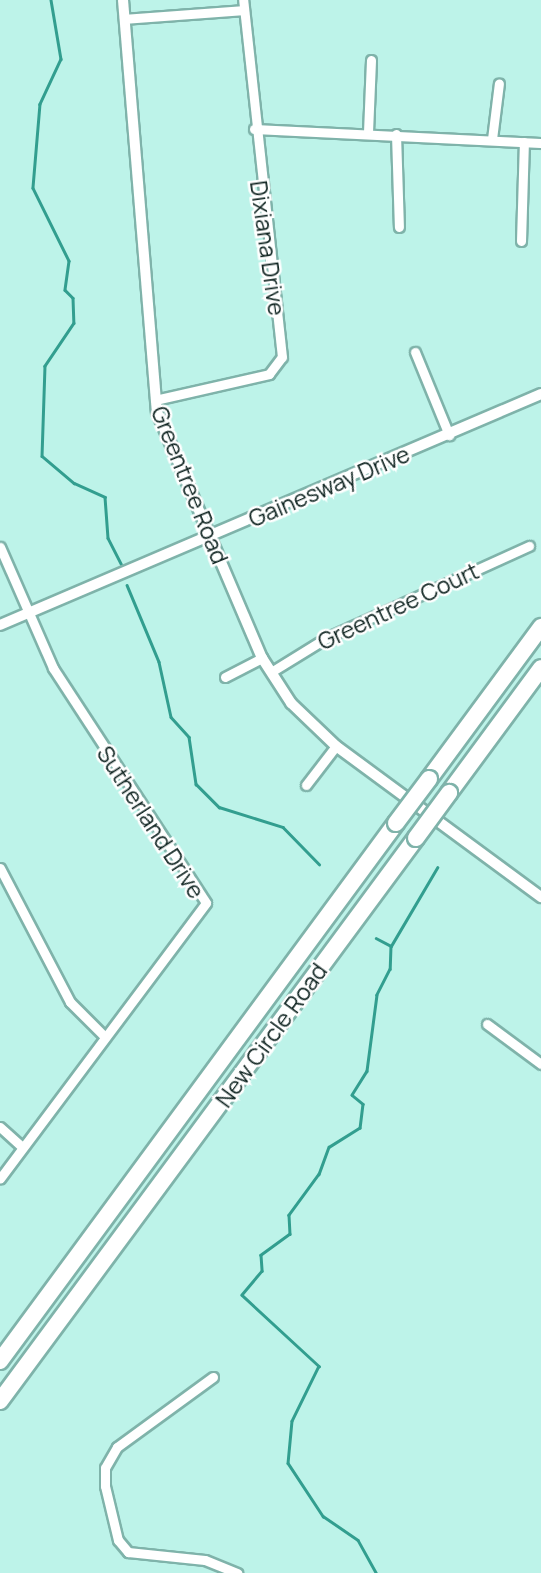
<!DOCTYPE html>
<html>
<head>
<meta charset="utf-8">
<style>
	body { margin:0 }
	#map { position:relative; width:541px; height:1573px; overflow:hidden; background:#bdf3e9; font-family:Manrope,sans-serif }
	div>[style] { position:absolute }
	.stream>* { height:2.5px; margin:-1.25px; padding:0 1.25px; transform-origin:1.25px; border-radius:1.25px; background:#329e8f }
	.roads { filter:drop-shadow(2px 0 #7fb3aa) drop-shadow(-2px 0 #7fb3aa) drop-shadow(0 2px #7fb3aa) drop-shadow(0 -2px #7fb3aa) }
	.minor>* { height:9px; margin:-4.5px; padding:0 4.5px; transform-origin:4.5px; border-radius:4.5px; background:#fff }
	.tertiary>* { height:10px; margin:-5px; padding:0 5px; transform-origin:5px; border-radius:5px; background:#fff }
	.motorway>* { height:16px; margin:-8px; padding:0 8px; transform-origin:8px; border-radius:8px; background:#fff }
	.bridges { filter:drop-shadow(2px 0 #7fb3aa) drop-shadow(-2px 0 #7fb3aa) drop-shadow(0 2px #7fb3aa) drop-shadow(0 -2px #7fb3aa) }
	.motorway-bridge>* { height:16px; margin:-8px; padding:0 8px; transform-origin:8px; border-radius:8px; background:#fff }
	span { translate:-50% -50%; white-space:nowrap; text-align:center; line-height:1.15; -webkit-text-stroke:5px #fff; paint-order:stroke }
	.street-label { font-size:23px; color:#0f2421 }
</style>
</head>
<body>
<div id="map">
	<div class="stream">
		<i style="left:51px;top:0;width:60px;rotate:80.4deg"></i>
		<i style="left:61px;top:59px;width:50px;rotate:115deg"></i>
		<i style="left:40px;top:104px;width:84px;rotate:94.8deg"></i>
		<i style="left:33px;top:188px;width:81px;rotate:63.7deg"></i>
		<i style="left:69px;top:261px;width:29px;rotate:98deg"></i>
		<i style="left:65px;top:290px;width:11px;rotate:45deg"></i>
		<i style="left:73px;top:298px;width:25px;rotate:88deg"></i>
		<i style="left:74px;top:323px;width:52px;rotate:124deg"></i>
		<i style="left:45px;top:366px;width:90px;rotate:91.9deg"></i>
		<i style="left:42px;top:456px;width:42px;rotate:40.2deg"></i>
		<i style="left:74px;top:483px;width:34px;rotate:24deg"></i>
		<i style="left:105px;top:497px;width:41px;rotate:85.8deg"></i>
		<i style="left:108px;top:538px;width:29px;rotate:63deg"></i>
		<i style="left:127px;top:585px;width:83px;rotate:67.4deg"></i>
		<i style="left:159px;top:662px;width:56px;rotate:77.7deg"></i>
		<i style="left:171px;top:717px;width:27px;rotate:48deg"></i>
		<i style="left:189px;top:737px;width:48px;rotate:81.5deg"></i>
		<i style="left:196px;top:784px;width:33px;rotate:45deg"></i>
		<i style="left:219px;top:807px;width:67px;rotate:17.4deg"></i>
		<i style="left:283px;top:827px;width:52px;rotate:45.8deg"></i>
		<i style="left:376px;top:938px;width:17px;rotate:28deg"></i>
		<i style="left:391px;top:946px;width:23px;rotate:92deg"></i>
		<i style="left:390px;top:969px;width:29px;rotate:117deg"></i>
		<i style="left:377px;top:995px;width:77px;rotate:97.5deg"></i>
		<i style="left:367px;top:1071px;width:28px;rotate:122deg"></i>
		<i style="left:352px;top:1095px;width:14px;rotate:39deg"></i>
		<i style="left:363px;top:1104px;width:24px;rotate:97deg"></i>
		<i style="left:360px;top:1128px;width:36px;rotate:148deg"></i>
		<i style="left:329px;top:1147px;width:29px;rotate:110deg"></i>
		<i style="left:319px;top:1174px;width:51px;rotate:126.2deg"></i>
		<i style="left:289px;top:1215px;width:19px;rotate:87deg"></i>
		<i style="left:290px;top:1234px;width:36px;rotate:144deg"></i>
		<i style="left:261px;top:1255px;width:16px;rotate:86deg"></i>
		<i style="left:262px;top:1271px;width:31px;rotate:130deg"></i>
		<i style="left:242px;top:1295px;width:105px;rotate:42.7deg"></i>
		<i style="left:319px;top:1366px;width:61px;rotate:116.1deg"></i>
		<i style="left:292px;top:1421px;width:42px;rotate:95.4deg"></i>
		<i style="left:288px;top:1463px;width:64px;rotate:56.6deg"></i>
		<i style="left:323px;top:1516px;width:42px;rotate:34.4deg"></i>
		<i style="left:358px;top:1540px;width:38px;rotate:61deg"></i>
		<i style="left:391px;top:946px;width:91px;rotate:-59.5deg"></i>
	</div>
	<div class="roads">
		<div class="minor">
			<i style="left:124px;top:19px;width:120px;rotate:-4.3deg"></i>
			<i style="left:254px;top:129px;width:287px;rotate:2.8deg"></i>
			<i style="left:368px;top:132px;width:72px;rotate:-87.6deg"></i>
			<i style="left:396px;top:134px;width:93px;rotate:88.2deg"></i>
			<i style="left:492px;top:139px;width:56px;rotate:-82.9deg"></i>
			<i style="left:521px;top:241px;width:99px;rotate:-88.3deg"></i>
			<i style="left:415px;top:352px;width:90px;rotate:67.7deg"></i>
			<i style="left:155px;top:400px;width:117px;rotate:-12.8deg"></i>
			<i style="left:269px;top:374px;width:21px;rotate:-53deg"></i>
			<i style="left:282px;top:357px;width:359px;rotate:-96.2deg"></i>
			<i style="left:0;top:547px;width:132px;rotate:66.3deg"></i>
			<i style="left:53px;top:668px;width:280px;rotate:56.9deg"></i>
			<i style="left:206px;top:903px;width:344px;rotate:126.8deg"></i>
			<i style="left:271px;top:672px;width:65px;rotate:-31.7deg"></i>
			<i style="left:326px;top:638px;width:223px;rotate:-24.4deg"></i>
			<i style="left:225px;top:677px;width:42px;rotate:-27.2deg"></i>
			<i style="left:306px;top:785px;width:49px;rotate:-52.4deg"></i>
			<i style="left:0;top:868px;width:151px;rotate:62.4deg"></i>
			<i style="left:70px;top:1002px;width:48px;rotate:45deg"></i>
			<i style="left:487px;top:1024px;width:67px;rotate:36.5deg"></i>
			<i style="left:0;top:1127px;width:30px;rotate:42deg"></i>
			<i style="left:213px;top:1377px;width:119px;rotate:143.9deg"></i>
			<i style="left:117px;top:1447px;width:24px;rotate:120deg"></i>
			<i style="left:105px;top:1468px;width:18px;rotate:90deg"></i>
			<i style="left:105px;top:1486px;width:56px;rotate:76.5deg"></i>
			<i style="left:118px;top:1540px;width:16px;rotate:50deg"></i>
			<i style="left:128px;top:1552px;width:77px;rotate:5.9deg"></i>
			<i style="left:205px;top:1560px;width:35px;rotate:22deg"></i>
		</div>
		<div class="tertiary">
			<i style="left:123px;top:0;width:413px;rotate:85.3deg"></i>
			<i style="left:157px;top:412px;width:267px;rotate:66.9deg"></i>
			<i style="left:262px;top:658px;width:54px;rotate:57.2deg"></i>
			<i style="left:291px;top:703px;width:62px;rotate:43.7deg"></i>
			<i style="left:336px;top:746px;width:255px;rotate:36.4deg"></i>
			<i style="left:0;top:625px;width:588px;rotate:-23.12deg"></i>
		</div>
		<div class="motorway">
			<i style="left:429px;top:779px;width:189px;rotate:-53.6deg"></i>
			<i style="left:449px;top:793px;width:155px;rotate:-53.6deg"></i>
			<i style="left:0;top:1361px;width:668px;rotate:-53.64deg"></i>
			<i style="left:0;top:1401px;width:700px;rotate:-53.54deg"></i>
		</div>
	</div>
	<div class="bridges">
		<div class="motorway-bridge">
			<i style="left:396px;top:823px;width:55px;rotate:-53.1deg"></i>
			<i style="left:416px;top:838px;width:56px;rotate:-53.7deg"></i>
		</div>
	</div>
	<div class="street-label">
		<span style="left:268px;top:248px;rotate:82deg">Dixiana Drive</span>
		<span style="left:190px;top:485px;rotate:68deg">Greentree Road</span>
		<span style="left:329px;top:486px;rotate:-23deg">Gainesway Drive</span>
		<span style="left:398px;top:606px;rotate:-25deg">Greentree Court</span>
		<span style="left:151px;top:822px;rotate:57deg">Sutherland Drive</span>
		<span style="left:271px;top:1035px;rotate:-54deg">New Circle Road</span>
	</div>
</div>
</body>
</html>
